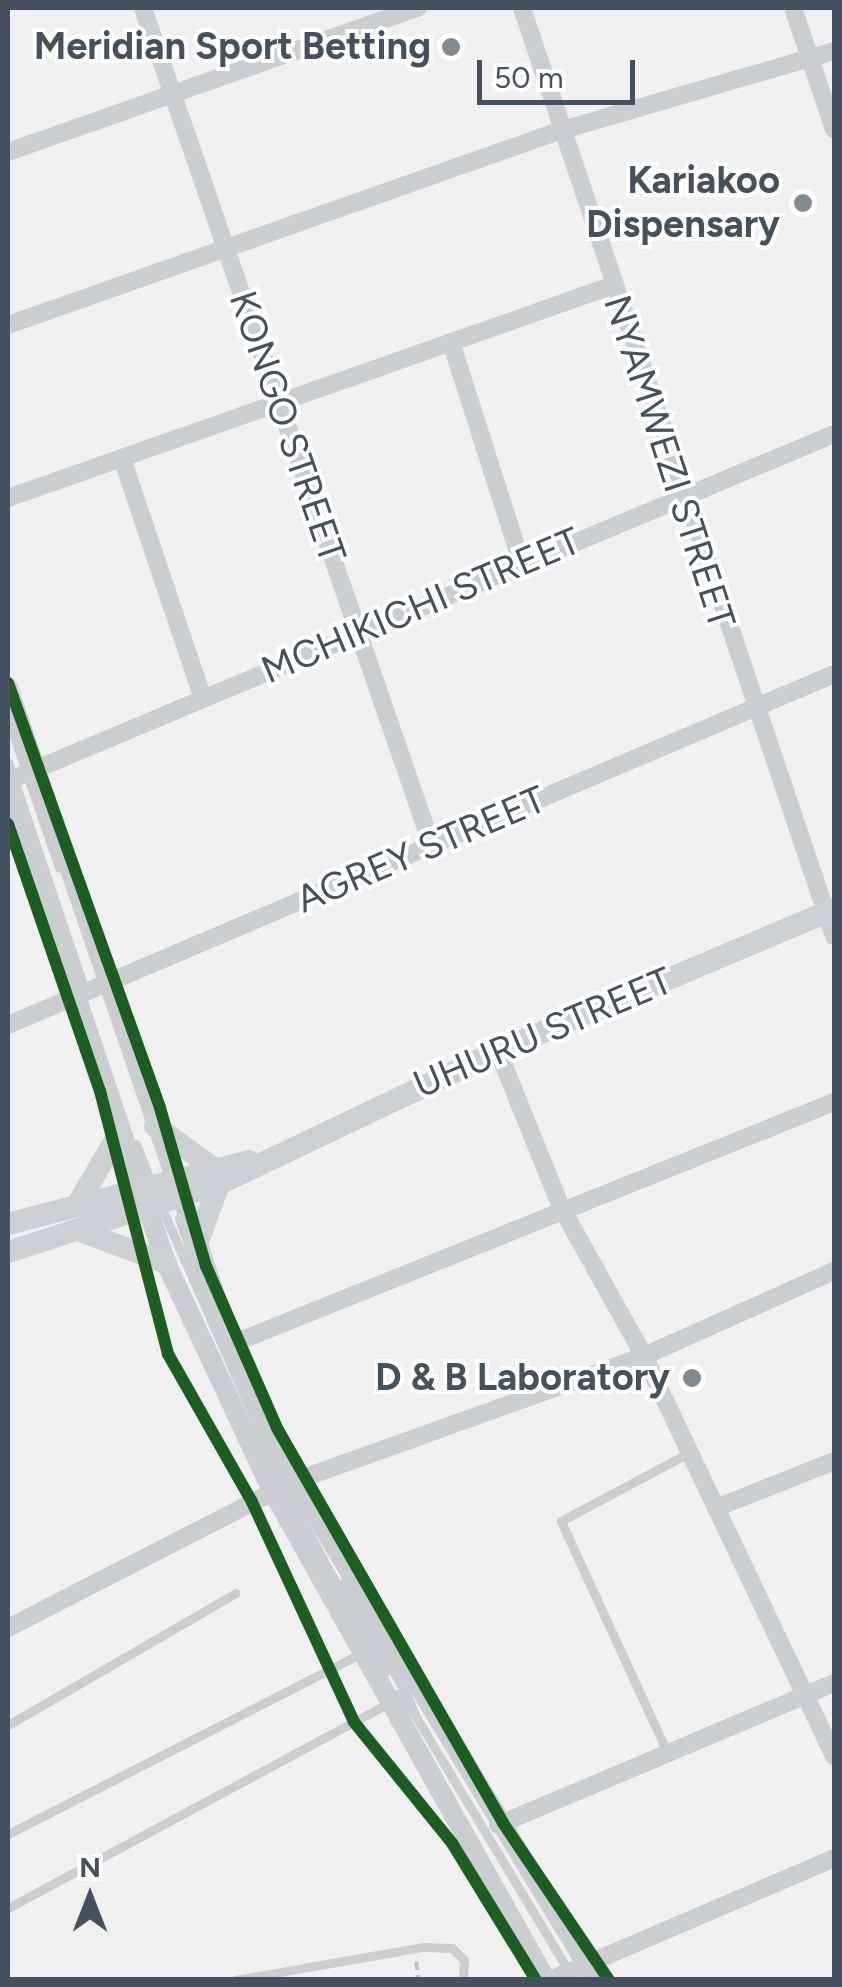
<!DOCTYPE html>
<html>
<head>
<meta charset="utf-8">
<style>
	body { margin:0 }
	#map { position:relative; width:842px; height:1987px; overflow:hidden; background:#f1f0f0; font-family:Figtree,sans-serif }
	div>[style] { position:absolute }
	.path>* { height:4px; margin-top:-2px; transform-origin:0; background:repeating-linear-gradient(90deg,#b7c6c2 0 8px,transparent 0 13px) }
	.service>* { height:9px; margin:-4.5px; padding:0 4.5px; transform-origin:4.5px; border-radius:4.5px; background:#cbced1 }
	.minor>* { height:18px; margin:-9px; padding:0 9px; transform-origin:9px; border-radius:9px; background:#cbced1 }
	.tertiary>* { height:20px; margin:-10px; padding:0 10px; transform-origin:10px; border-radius:10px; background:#cbced1 }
	.secondary>* { height:22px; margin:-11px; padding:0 11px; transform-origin:11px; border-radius:11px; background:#ccd0d3 }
	.cycleway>* { height:12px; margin:-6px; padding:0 6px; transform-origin:6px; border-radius:6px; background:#1b5e20 }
	.dots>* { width:28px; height:28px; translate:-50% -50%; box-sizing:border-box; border:5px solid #fff; border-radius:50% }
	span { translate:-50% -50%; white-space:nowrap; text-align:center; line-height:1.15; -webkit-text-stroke:8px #fff; paint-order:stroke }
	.poi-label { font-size:38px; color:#45515e; font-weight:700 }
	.right { translate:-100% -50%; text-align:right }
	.street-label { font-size:38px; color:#45515e }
	.frame { position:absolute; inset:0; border:10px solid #45515e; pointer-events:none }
	.north { position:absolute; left:40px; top:1847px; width:100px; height:100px; -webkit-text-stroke:8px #fff; paint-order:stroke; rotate:0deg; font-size:28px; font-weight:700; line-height:40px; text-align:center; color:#45515e }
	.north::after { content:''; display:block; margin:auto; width:35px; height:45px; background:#45515e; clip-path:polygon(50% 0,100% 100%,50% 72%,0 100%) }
	.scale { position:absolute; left:477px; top:60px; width:158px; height:45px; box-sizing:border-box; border:5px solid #45515e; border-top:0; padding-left:12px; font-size:30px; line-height:35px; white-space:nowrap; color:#45515e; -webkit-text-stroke:8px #fff; paint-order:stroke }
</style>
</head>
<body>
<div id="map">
	<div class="path">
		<i style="left:416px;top:1962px;width:18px;rotate:81deg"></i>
	</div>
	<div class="service">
		<i style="left:8px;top:719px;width:157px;rotate:71.1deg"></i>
		<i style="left:8px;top:762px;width:242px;rotate:71.4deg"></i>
		<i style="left:136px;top:1144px;width:44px;rotate:68.7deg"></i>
		<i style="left:160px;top:1204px;width:318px;rotate:66.3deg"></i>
		<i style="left:288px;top:1495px;width:202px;rotate:61.3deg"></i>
		<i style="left:179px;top:1218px;width:90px;rotate:71.2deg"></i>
		<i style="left:397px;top:1694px;width:30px;rotate:50deg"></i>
		<i style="left:416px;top:1717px;width:25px;rotate:-113deg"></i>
		<i style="left:416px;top:1717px;width:307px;rotate:59deg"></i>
		<i style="left:8px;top:1725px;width:263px;rotate:-30.1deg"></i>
		<i style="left:668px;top:1754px;width:256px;rotate:-114.7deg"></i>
		<i style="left:561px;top:1521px;width:146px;rotate:-28.1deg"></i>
		<i style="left:8px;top:1834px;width:399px;rotate:-27.1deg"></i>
		<i style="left:8px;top:1908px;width:452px;rotate:-28.3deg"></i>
		<i style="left:406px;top:1694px;width:128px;rotate:-119deg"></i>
		<i style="left:235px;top:1980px;width:191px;rotate:-10deg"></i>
		<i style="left:423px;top:1947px;width:29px;rotate:2deg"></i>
		<i style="left:452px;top:1948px;width:17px;rotate:45deg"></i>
		<i style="left:464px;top:1960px;width:20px;rotate:93deg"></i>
	</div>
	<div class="minor">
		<i style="left:143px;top:8px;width:886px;rotate:70.97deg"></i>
		<i style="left:522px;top:8px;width:979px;rotate:71.42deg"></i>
		<i style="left:793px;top:8px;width:128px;rotate:71.3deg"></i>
		<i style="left:8px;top:152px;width:435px;rotate:-19.4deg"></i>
		<i style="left:8px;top:325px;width:584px;rotate:-19.4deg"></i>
		<i style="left:559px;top:131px;width:286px;rotate:-16.2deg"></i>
		<i style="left:451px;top:342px;width:233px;rotate:72.3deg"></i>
		<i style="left:122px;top:458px;width:253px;rotate:71.4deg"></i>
		<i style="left:8px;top:498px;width:639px;rotate:-19.37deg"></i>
		<i style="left:8px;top:781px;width:896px;rotate:-22.79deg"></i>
		<i style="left:8px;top:1025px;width:897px;rotate:-23.02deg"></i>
		<i style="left:498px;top:1051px;width:168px;rotate:68deg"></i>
		<i style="left:561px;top:1207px;width:171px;rotate:60.9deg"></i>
		<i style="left:644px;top:1356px;width:443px;rotate:64.6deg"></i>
		<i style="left:232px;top:1344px;width:649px;rotate:-21.9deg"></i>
		<i style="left:295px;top:1481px;width:371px;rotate:-19.7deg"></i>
		<i style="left:644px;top:1356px;width:208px;rotate:-24.1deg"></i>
		<i style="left:716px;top:1508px;width:127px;rotate:-21.7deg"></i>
		<i style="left:8px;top:1628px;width:298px;rotate:-27.2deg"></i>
		<i style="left:498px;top:1825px;width:365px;rotate:-22.9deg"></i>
		<i style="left:550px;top:1980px;width:309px;rotate:-23.2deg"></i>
	</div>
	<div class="tertiary">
		<i style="left:8px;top:688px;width:693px;rotate:71.15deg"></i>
		<i style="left:232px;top:1344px;width:151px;rotate:65.3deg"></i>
		<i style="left:295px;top:1481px;width:583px;rotate:58.9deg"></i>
		<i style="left:8px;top:796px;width:493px;rotate:71.3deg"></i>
		<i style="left:166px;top:1263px;width:253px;rotate:65deg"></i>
		<i style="left:273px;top:1492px;width:559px;rotate:60.78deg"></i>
	</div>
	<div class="secondary">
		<i style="left:155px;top:1126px;width:70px;rotate:35.7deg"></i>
		<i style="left:77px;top:1205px;width:85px;rotate:-59.5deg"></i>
		<i style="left:8px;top:1224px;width:249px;rotate:-14.6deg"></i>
		<i style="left:85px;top:1233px;width:86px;rotate:20.3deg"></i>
		<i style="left:196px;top:1247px;width:67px;rotate:-69.9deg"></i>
		<i style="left:8px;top:1252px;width:222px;rotate:-17.9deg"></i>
		<i style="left:219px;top:1184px;width:309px;rotate:-25.5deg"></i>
		<i style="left:498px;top:1051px;width:365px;rotate:-22.9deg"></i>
	</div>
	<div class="cycleway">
		<i style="left:8px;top:683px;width:451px;rotate:70.3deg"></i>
		<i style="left:160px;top:1108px;width:165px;rotate:73.8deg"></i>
		<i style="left:206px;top:1266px;width:177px;rotate:66.3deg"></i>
		<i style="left:277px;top:1428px;width:455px;rotate:60.2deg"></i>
		<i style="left:503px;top:1823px;width:189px;rotate:56deg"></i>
		<i style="left:8px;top:824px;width:282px;rotate:71deg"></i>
		<i style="left:100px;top:1091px;width:272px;rotate:75.5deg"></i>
		<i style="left:168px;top:1354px;width:170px;rotate:60.4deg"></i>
		<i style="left:252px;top:1502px;width:242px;rotate:65.1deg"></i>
		<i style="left:354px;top:1722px;width:156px;rotate:51deg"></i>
		<i style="left:452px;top:1843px;width:161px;rotate:58.5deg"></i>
	</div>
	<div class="dots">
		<i style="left:451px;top:47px;background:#818991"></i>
		<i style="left:803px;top:203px;background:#818991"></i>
		<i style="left:692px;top:1378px;background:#818991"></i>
	</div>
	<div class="poi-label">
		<span class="right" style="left:431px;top:47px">Meridian Sport Betting</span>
		<span class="right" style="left:780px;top:203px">Kariakoo<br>Dispensary</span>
		<span class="right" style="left:670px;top:1378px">D &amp; B Laboratory</span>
	</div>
	<div class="street-label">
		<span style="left:287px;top:427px;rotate:71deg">KONGO STREET</span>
		<span style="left:669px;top:462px;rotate:72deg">NYAMWEZI STREET</span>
		<span style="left:421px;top:606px;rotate:-23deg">MCHIKICHI STREET</span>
		<span style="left:421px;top:850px;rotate:-23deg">AGREY STREET</span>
		<span style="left:543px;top:1033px;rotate:-23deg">UHURU STREET</span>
	</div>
	<div class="frame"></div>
	<div class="north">N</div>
	<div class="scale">50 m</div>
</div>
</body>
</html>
